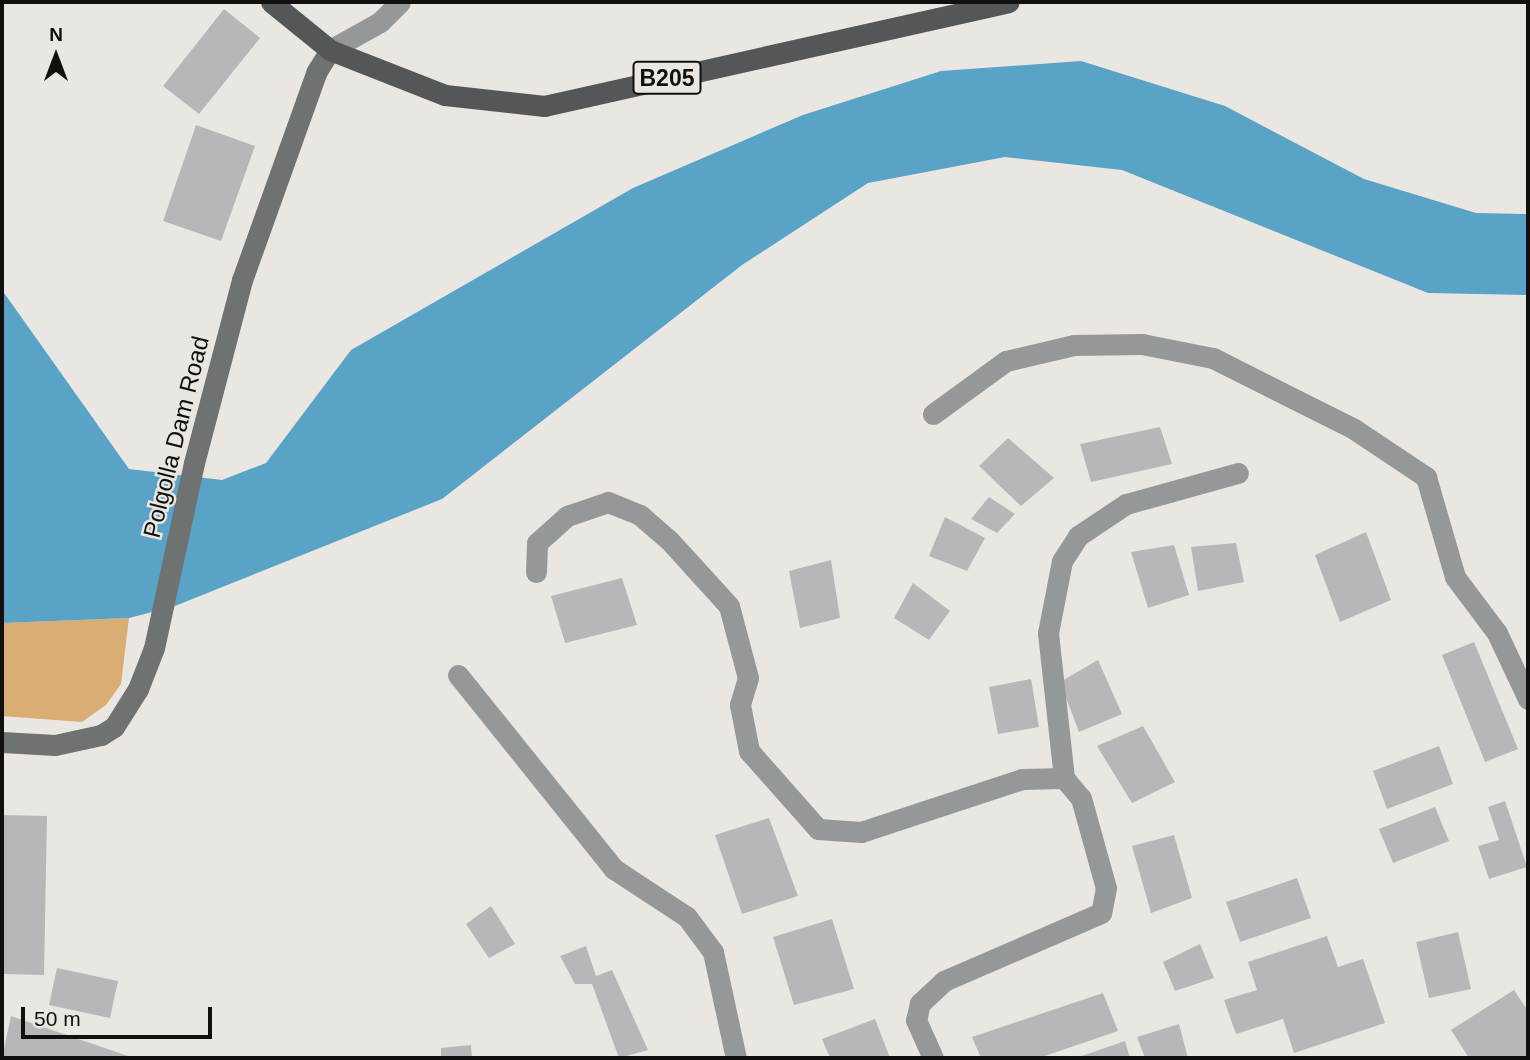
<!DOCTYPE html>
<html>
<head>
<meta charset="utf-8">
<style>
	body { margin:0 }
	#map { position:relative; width:1530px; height:1060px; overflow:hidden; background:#eae7e3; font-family:Arial,sans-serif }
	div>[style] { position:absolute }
	.forest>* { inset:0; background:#d9ad74 }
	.water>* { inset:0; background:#59a3c6 }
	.building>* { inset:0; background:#b9b6b9 }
	.street>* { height:21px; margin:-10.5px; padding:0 10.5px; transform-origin:10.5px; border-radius:10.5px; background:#959898 }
	.secondary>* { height:21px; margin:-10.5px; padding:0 10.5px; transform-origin:10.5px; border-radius:10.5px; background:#6e7271 }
	.primary>* { height:21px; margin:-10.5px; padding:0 10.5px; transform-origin:10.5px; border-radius:10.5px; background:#535757 }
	span { translate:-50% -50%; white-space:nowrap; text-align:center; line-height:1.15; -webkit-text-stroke:5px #eae7e3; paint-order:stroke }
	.shield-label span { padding:2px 5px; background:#eae7e3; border:2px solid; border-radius:5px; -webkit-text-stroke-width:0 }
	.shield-label { font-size:23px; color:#11100e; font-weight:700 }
	.street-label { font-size:24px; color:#11100e }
	.frame { position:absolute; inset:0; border:4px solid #11100e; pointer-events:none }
	.north { position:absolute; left:21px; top:21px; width:70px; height:70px; -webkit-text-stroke:5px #eae7e3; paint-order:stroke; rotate:0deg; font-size:19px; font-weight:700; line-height:28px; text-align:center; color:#11100e }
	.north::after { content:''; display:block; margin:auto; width:24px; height:32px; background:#11100e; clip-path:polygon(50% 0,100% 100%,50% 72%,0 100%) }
	.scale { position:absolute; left:21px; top:1007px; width:191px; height:32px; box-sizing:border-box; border:4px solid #11100e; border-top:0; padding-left:9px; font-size:21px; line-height:24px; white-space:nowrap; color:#11100e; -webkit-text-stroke:5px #eae7e3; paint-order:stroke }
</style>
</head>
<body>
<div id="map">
	<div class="forest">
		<i style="clip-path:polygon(129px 618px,121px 684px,106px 705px,82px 722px,2px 716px,2px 623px)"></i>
	</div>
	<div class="water">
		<i style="clip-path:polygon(1081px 61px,1225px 106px,1364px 179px,1476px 213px,1528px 214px,1528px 295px,1428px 293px,1122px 170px,1005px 157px,868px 183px,742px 265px,442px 499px,175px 606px,129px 618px,2px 623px,2px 290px,129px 469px,222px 480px,266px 463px,351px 350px,633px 188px,803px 115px,941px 71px)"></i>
	</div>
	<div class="building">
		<i style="clip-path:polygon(224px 9px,260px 38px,199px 114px,163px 86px)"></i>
		<i style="clip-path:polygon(196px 125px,255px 146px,221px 241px,163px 221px)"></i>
		<i style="clip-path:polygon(1160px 427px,1172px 464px,1091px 482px,1080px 444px)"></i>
		<i style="clip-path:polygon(1008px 438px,1054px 478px,1021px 506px,979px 466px)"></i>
		<i style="clip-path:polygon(989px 497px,1015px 514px,997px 533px,971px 519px)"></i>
		<i style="clip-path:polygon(945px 517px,985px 538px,967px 571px,929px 556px)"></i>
		<i style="clip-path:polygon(1366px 532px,1391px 600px,1340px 622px,1315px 555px)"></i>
		<i style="clip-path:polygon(1236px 543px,1244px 582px,1198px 591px,1191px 547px)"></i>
		<i style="clip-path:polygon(1174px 545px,1189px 595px,1148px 608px,1131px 552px)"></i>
		<i style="clip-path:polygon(831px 560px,840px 618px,800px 628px,789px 571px)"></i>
		<i style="clip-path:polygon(622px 578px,637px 625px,565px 643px,551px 596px)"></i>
		<i style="clip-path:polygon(913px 583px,950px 611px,929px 640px,894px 618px)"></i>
		<i style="clip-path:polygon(1474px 642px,1518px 749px,1485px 762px,1442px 655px)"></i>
		<i style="clip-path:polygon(1098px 660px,1122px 714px,1079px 732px,1060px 682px)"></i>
		<i style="clip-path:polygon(1031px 679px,1039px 727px,998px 734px,989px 687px)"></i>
		<i style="clip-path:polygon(1143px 726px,1175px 782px,1132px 803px,1097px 746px)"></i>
		<i style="clip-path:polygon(1439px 746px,1453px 784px,1387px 809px,1373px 771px)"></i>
		<i style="clip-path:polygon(1505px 801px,1527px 867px,1489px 879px,1478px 846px,1499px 840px,1488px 807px)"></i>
		<i style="clip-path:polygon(1435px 807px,1449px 841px,1393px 863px,1379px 829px)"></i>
		<i style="clip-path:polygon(2px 815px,47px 816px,44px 975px,2px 974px)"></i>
		<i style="clip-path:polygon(769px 818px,798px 896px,742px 914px,715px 835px)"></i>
		<i style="clip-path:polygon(1174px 835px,1192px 898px,1151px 913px,1132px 846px)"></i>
		<i style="clip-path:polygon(1297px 878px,1311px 918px,1240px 942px,1226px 902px)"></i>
		<i style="clip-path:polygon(491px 906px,515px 944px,489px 958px,466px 924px)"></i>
		<i style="clip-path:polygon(832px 919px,854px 989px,794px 1005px,773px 937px)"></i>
		<i style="clip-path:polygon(1458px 932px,1471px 989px,1429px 998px,1416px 942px)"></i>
		<i style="clip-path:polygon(1327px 936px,1338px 967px,1363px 959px,1385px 1023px,1294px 1053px,1283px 1019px,1236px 1034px,1224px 1000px,1257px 990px,1248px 962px)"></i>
		<i style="clip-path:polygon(1200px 944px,1214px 978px,1175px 991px,1163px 962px)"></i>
		<i style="clip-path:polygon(586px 946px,596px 976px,612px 970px,648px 1050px,619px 1058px,592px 984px,575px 984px,560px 956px)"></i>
		<i style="clip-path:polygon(57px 968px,118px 981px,110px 1018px,49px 1005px)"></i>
		<i style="clip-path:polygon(1514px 990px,1528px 1011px,1528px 1058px,1469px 1058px,1451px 1030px)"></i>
		<i style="clip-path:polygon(1103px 993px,1118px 1031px,1039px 1058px,981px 1058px,972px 1037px)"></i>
		<i style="clip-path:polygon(11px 1016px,134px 1058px,2px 1058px)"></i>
		<i style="clip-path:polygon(875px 1019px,890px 1058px,830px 1058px,822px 1039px)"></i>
		<i style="clip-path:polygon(1179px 1024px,1188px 1058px,1145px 1058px,1137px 1037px)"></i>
		<i style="clip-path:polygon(1125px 1041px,1130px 1058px,1076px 1058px)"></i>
		<i style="clip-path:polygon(471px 1045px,472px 1058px,441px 1058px,441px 1048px)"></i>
	</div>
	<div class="street">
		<i style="left:330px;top:50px;width:57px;rotate:-29.2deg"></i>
		<i style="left:380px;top:22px;width:28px;rotate:-45deg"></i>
		<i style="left:933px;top:414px;width:90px;rotate:-36deg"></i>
		<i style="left:1006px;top:361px;width:70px;rotate:-13.2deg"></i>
		<i style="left:1074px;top:345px;width:68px;rotate:-0.8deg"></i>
		<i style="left:1142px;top:344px;width:72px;rotate:11.2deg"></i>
		<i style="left:1213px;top:358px;width:158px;rotate:26.7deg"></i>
		<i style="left:1354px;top:429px;width:87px;rotate:33.7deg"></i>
		<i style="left:1426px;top:477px;width:104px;rotate:73.8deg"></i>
		<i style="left:1455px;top:577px;width:70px;rotate:53.1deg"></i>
		<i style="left:1497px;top:633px;width:73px;rotate:64.8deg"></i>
		<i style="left:536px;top:572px;width:29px;rotate:-88deg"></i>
		<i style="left:537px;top:543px;width:40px;rotate:-42deg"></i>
		<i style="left:567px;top:516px;width:43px;rotate:-18.9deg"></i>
		<i style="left:608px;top:502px;width:35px;rotate:22deg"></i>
		<i style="left:640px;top:515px;width:38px;rotate:41deg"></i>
		<i style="left:669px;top:540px;width:89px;rotate:47.7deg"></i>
		<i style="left:729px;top:606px;width:74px;rotate:75.2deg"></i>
		<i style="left:748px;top:678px;width:28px;rotate:107deg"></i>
		<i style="left:740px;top:705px;width:47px;rotate:78.9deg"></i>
		<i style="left:749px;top:751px;width:104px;rotate:48.5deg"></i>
		<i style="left:818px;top:829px;width:43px;rotate:4deg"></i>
		<i style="left:861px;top:832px;width:169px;rotate:-18.2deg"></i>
		<i style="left:1022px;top:779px;width:42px;rotate:-1.4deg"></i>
		<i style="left:1064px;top:778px;width:26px;rotate:50deg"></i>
		<i style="left:1081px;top:798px;width:93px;rotate:74.5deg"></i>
		<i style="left:1106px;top:888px;width:25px;rotate:101deg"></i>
		<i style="left:1101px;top:913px;width:171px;rotate:156.6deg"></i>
		<i style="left:944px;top:981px;width:33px;rotate:137deg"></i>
		<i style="left:920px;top:1003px;width:17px;rotate:103deg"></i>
		<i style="left:916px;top:1020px;width:42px;rotate:65.9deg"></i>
		<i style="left:458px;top:675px;width:249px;rotate:51.2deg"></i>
		<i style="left:614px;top:869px;width:87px;rotate:33.3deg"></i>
		<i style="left:687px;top:917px;width:44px;rotate:53.4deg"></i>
		<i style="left:713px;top:952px;width:108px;rotate:77.8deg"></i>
		<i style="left:1064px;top:778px;width:146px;rotate:-96.3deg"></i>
		<i style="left:1048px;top:633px;width:73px;rotate:-79deg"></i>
		<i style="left:1062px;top:561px;width:30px;rotate:-57deg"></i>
		<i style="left:1078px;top:536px;width:58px;rotate:-33.7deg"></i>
		<i style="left:1126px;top:504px;width:116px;rotate:-15.5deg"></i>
	</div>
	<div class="secondary">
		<i style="left:2px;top:742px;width:53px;rotate:3.2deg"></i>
		<i style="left:55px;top:745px;width:47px;rotate:-12.3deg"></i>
		<i style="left:101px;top:735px;width:15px;rotate:-32deg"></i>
		<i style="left:114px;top:727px;width:45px;rotate:-57.7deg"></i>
		<i style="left:138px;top:689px;width:44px;rotate:-68.7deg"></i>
		<i style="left:154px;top:648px;width:189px;rotate:-77.8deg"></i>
		<i style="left:194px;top:463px;width:189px;rotate:-75.3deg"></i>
		<i style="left:242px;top:280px;width:222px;rotate:-70.3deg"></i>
		<i style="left:317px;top:71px;width:25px;rotate:-58deg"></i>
	</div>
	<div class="primary">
		<i style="left:271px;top:2px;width:76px;rotate:39.1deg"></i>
		<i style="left:330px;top:50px;width:123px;rotate:21.4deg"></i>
		<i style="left:445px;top:95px;width:100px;rotate:6.3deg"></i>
		<i style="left:544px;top:106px;width:476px;rotate:-12.6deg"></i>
	</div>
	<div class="shield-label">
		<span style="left:667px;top:78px">B205</span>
	</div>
	<div class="street-label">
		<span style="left:176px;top:437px;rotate:-76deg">Polgolla Dam Road</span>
	</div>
	<div class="frame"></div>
	<div class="north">N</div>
	<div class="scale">50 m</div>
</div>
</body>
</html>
